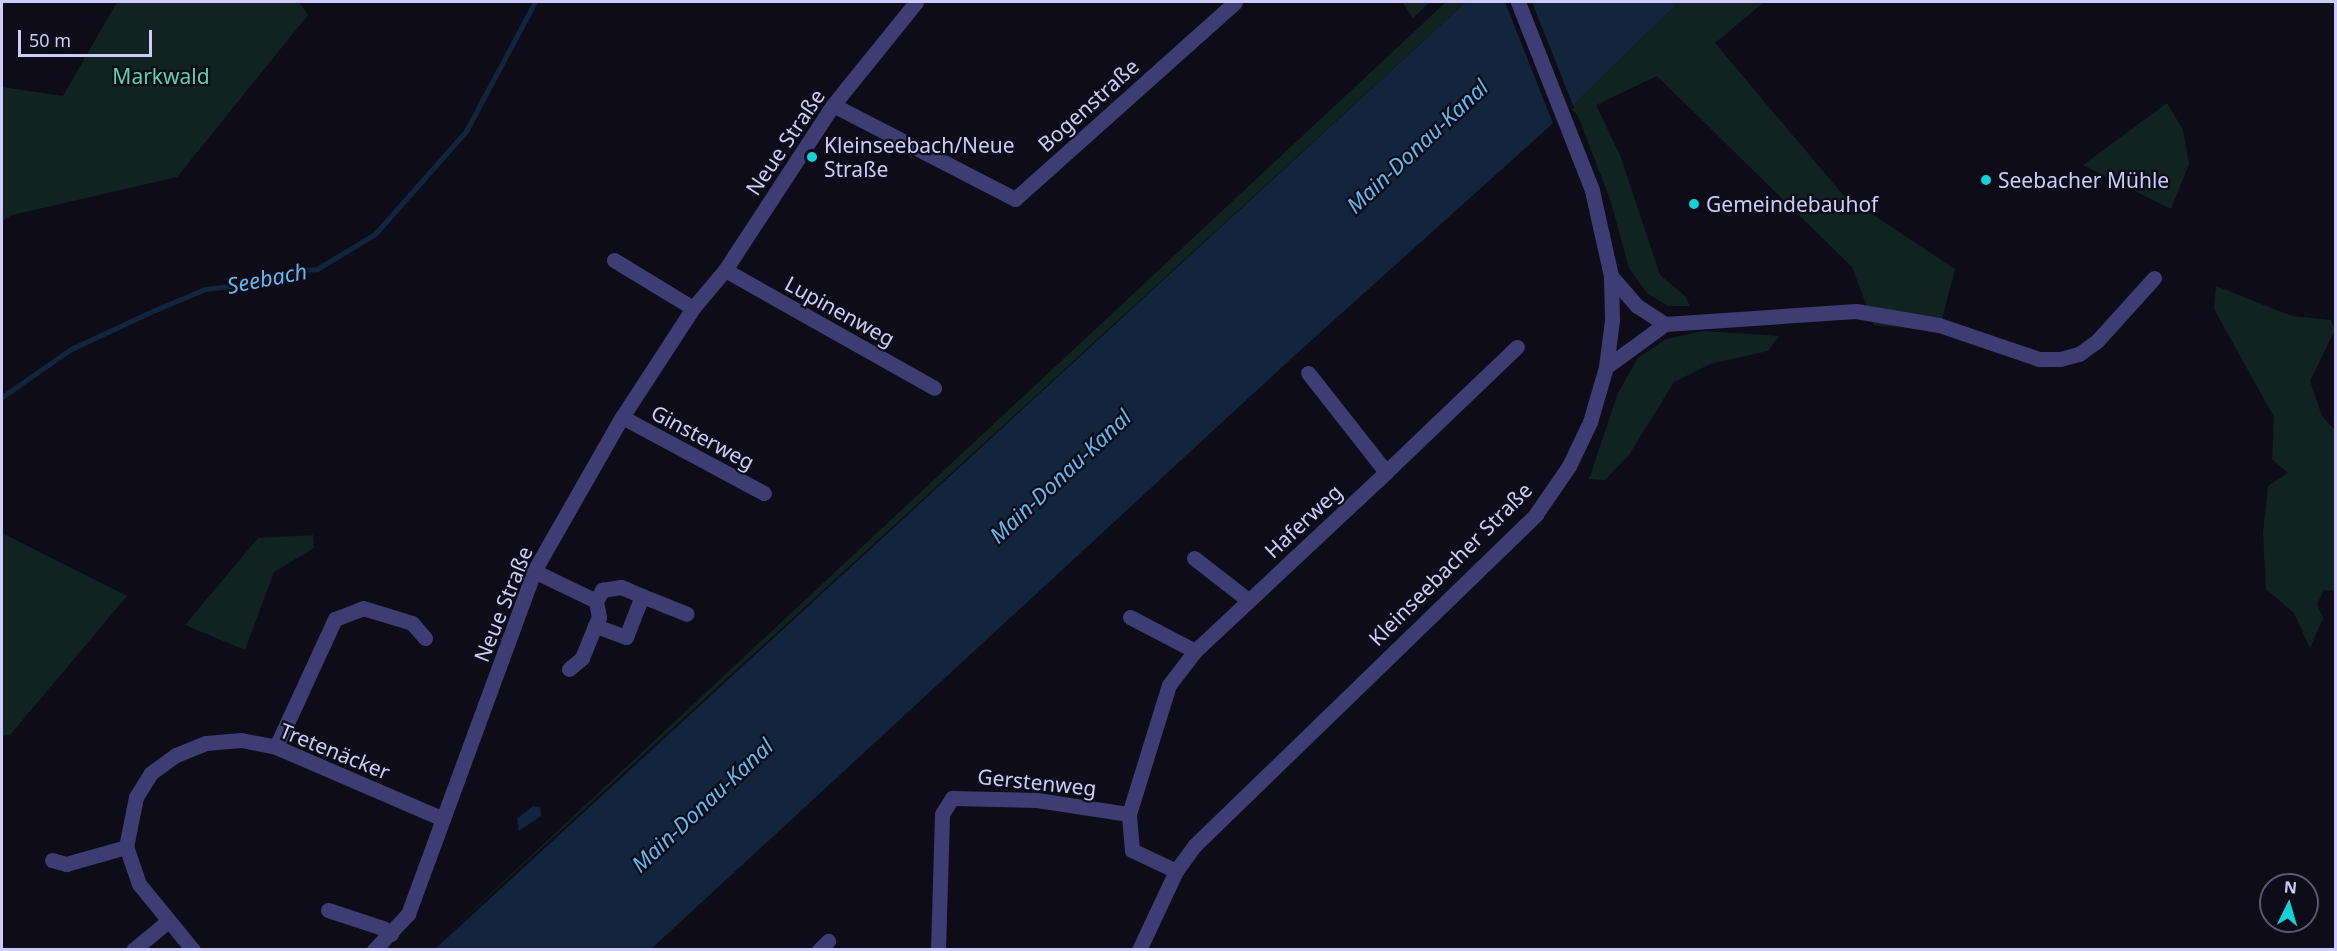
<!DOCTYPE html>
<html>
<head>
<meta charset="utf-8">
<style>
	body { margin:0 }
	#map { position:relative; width:2337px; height:951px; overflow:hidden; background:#0e0c19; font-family:"Noto Sans",sans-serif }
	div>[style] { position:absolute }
	.green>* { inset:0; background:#102321 }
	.water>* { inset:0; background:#12253d }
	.pier>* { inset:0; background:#0e0c19 }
	.stream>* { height:5px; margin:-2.5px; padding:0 2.5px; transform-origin:2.5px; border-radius:2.5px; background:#12253d }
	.minor>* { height:15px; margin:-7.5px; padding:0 7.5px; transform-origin:7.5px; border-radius:7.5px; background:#3d3d73 }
	.tertiary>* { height:15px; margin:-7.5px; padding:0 7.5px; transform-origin:7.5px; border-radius:7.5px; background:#3d3d73 }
	.dots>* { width:16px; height:16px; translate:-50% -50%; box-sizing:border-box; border:3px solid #0e0c19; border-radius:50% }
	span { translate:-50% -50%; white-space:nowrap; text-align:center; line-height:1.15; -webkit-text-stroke:4.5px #0e0c19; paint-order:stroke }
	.park-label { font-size:21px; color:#61cfad }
	.street-label { font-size:21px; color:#cecbf9 }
	.poi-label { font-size:21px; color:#cecbf9 }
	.left { translate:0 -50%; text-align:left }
	.water-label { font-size:22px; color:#65b6ed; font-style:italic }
	.frame { position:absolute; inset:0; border:3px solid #cecbf9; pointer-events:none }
	.north { position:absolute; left:2259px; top:873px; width:60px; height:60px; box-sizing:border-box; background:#0e0c19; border:2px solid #5b5873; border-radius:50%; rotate:5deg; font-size:16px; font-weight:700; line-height:24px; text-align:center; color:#cecbf9 }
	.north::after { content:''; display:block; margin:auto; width:21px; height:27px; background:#19cfd7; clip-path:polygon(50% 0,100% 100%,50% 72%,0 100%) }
	.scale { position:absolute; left:18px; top:30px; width:134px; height:27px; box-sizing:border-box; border:3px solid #cecbf9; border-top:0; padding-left:8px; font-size:18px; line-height:21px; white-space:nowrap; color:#cecbf9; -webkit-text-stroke:4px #0e0c19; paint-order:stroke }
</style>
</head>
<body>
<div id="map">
	<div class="green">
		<i style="clip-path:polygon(117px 2px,299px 2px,308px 15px,177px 177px,12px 215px,2px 221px,2px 87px,63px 96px)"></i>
		<i style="clip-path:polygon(1402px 2px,1430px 2px,1413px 18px)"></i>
		<i style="clip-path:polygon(1446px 2px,1466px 2px,430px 950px)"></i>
		<i style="clip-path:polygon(1679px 2px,1764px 2px,1715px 43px,1843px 195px,1955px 269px,1939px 331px,1874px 325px,1852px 267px,1657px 76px,1596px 105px,1620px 155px,1660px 275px,1685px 296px,1690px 306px,1668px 306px,1647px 293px,1629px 268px,1610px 199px,1578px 116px,1570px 108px)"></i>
		<i style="clip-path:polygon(2167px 103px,2183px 130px,2189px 164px,2171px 209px,2083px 165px)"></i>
		<i style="clip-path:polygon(2216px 286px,2292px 316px,2331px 320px,2335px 330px,2310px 381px,2322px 416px,2335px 430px,2336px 591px,2324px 590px,2317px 604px,2323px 618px,2310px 648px,2294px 613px,2266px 589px,2263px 533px,2268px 486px,2288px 473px,2272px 459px,2274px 417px,2214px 309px)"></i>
		<i style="clip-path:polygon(1703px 331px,1779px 336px,1768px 351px,1710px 364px,1674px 382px,1629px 455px,1605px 480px,1589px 479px,1618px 393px,1638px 358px,1666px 339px)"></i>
		<i style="clip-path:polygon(2px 533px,127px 596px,10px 735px,2px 736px)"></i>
		<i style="clip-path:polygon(313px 535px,314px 548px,274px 572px,245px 650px,185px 625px,258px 538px)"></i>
	</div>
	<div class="water">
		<i style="clip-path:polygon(1466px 2px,1679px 2px,1570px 108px,1294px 356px,651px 949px,434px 950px)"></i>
		<i style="clip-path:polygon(533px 806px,540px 807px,541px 816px,519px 831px,517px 819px)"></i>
	</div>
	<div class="pier">
		<i style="clip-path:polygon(1505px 2px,1532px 2px,1574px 108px,1554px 126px)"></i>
	</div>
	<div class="stream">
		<i style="left:2px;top:397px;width:84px;rotate:-34.8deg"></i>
		<i style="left:71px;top:349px;width:93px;rotate:-24.9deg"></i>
		<i style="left:155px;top:310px;width:54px;rotate:-22.8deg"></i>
		<i style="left:205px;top:289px;width:61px;rotate:-6.5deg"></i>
		<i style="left:266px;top:282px;width:30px;rotate:-23deg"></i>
		<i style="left:294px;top:270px;width:23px;rotate:-2deg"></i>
		<i style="left:317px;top:269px;width:68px;rotate:-31.1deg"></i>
		<i style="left:375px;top:234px;width:137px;rotate:-48.5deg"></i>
		<i style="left:466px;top:131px;width:146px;rotate:-61.9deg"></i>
	</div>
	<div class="minor">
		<i style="left:833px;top:105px;width:205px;rotate:27.3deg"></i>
		<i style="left:1015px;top:199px;width:295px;rotate:-41.8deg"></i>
		<i style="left:614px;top:260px;width:92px;rotate:31.3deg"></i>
		<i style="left:725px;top:270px;width:240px;rotate:29.4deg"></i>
		<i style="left:1665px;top:324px;width:191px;rotate:-3.9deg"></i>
		<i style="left:1856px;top:311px;width:84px;rotate:9.6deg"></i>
		<i style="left:1939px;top:325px;width:106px;rotate:18.8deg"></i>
		<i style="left:2039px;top:359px;width:21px"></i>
		<i style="left:2060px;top:359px;width:20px;rotate:-15deg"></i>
		<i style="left:2079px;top:354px;width:22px;rotate:-36deg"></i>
		<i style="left:2097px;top:341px;width:85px;rotate:-47.9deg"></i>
		<i style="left:622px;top:417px;width:161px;rotate:28.2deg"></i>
		<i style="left:1386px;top:472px;width:181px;rotate:-43.7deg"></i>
		<i style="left:1194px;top:558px;width:68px;rotate:37.9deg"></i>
		<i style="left:534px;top:571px;width:69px;rotate:25.8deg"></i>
		<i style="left:621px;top:587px;width:23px;rotate:23deg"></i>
		<i style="left:642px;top:596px;width:44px;rotate:111.3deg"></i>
		<i style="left:626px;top:637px;width:33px;rotate:-160deg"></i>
		<i style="left:595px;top:626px;width:10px;rotate:-66deg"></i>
		<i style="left:599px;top:617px;width:16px;rotate:-101deg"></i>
		<i style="left:596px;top:601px;width:13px;rotate:-61deg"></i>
		<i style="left:602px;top:590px;width:19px;rotate:-9deg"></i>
		<i style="left:642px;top:596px;width:48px;rotate:21.8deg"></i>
		<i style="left:1130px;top:617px;width:73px;rotate:27.6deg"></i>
		<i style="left:569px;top:669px;width:17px;rotate:-40deg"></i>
		<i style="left:582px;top:658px;width:35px;rotate:-68deg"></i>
		<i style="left:276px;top:747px;width:141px;rotate:-65.3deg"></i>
		<i style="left:335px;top:619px;width:30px;rotate:-21deg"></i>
		<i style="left:363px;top:608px;width:51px;rotate:17deg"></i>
		<i style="left:412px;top:623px;width:20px;rotate:49deg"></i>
		<i style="left:52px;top:860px;width:15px;rotate:16deg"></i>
		<i style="left:66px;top:864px;width:62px;rotate:-15.8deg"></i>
		<i style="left:1176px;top:871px;width:49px;rotate:-154.5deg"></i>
		<i style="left:1132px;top:850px;width:36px;rotate:-95deg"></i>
		<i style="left:1129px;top:814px;width:135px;rotate:-72.8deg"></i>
		<i style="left:1169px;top:685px;width:43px;rotate:-52.6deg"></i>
		<i style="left:1195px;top:651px;width:262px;rotate:-43.1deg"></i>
		<i style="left:1386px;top:472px;width:126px;rotate:-128.2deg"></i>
		<i style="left:328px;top:910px;width:58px;rotate:18.1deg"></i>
		<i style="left:383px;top:928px;width:10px;rotate:37deg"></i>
		<i style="left:133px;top:950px;width:44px;rotate:-39.5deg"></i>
		<i style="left:193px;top:950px;width:85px;rotate:-129.3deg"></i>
		<i style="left:139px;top:884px;width:39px;rotate:-109deg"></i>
		<i style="left:126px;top:847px;width:51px;rotate:-78.7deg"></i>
		<i style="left:136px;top:797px;width:28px;rotate:-58deg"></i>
		<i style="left:151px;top:773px;width:31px;rotate:-36deg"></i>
		<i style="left:176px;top:755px;width:32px;rotate:-22deg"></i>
		<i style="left:206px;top:743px;width:35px;rotate:-5deg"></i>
		<i style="left:241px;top:740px;width:36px;rotate:11deg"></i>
		<i style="left:276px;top:747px;width:182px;rotate:23.3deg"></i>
		<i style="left:374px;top:950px;width:50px;rotate:-46.6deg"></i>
		<i style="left:408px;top:914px;width:365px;rotate:-69.8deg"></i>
		<i style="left:534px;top:571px;width:177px;rotate:-60.3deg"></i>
		<i style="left:622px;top:417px;width:130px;rotate:-56.9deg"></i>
		<i style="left:693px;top:308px;width:50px;rotate:-49.9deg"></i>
		<i style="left:725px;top:270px;width:197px;rotate:-56.8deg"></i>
		<i style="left:833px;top:105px;width:132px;rotate:-51.1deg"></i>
		<i style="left:819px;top:950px;width:13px;rotate:-45deg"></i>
		<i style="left:938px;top:950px;width:136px;rotate:-88.3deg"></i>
		<i style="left:942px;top:814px;width:19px;rotate:-58deg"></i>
		<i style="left:952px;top:798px;width:85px;rotate:1.3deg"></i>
		<i style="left:1037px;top:800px;width:93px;rotate:8.7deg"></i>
	</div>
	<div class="tertiary">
		<i style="left:1606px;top:367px;width:73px;rotate:-36.1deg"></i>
		<i style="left:1665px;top:324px;width:33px;rotate:-147deg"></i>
		<i style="left:1637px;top:306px;width:40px;rotate:-131deg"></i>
		<i style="left:1139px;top:950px;width:87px;rotate:-64.9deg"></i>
		<i style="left:1176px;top:871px;width:31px;rotate:-54deg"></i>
		<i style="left:1194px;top:846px;width:477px;rotate:-44.1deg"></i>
		<i style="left:1536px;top:514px;width:58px;rotate:-55.5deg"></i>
		<i style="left:1569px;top:466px;width:49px;rotate:-64.5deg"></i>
		<i style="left:1590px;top:422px;width:57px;rotate:-73.8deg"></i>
		<i style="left:1606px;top:367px;width:47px;rotate:-82.7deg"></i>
		<i style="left:1612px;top:320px;width:44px;rotate:-91.3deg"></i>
		<i style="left:1611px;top:276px;width:88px;rotate:-102.5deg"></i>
		<i style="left:1592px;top:190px;width:202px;rotate:-111.5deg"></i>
	</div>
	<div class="dots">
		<i style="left:812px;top:157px;background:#19cfd7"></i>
		<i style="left:1986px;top:180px;background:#19cfd7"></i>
		<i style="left:1694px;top:204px;background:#19cfd7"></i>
	</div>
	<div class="park-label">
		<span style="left:161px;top:76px">Markwald</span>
	</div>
	<div class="street-label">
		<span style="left:1088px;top:105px;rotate:-42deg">Bogenstraße</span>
		<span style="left:785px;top:142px;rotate:-56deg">Neue Straße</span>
		<span style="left:840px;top:311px;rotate:29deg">Lupinenweg</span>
		<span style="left:703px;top:437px;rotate:28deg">Ginsterweg</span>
		<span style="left:1303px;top:521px;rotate:-43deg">Haferweg</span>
		<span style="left:1450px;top:564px;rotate:-45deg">Kleinseebacher Straße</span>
		<span style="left:503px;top:604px;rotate:-68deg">Neue Straße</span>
		<span style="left:335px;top:751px;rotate:22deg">Tretenäcker</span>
		<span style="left:1037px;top:782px;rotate:6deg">Gerstenweg</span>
	</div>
	<div class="poi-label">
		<span class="left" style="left:824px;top:157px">Kleinseebach/Neue<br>Straße</span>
		<span class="left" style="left:1998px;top:180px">Seebacher Mühle</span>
		<span class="left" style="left:1706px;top:204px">Gemeindebauhof</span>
	</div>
	<div class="water-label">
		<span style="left:1417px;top:146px;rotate:-43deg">Main-Donau-Kanal</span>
		<span style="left:267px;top:278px;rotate:-11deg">Seebach</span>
		<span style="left:1060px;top:476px;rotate:-43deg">Main-Donau-Kanal</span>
		<span style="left:702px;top:805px;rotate:-43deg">Main-Donau-Kanal</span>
	</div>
	<div class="frame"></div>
	<div class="north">N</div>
	<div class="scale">50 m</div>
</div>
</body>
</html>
